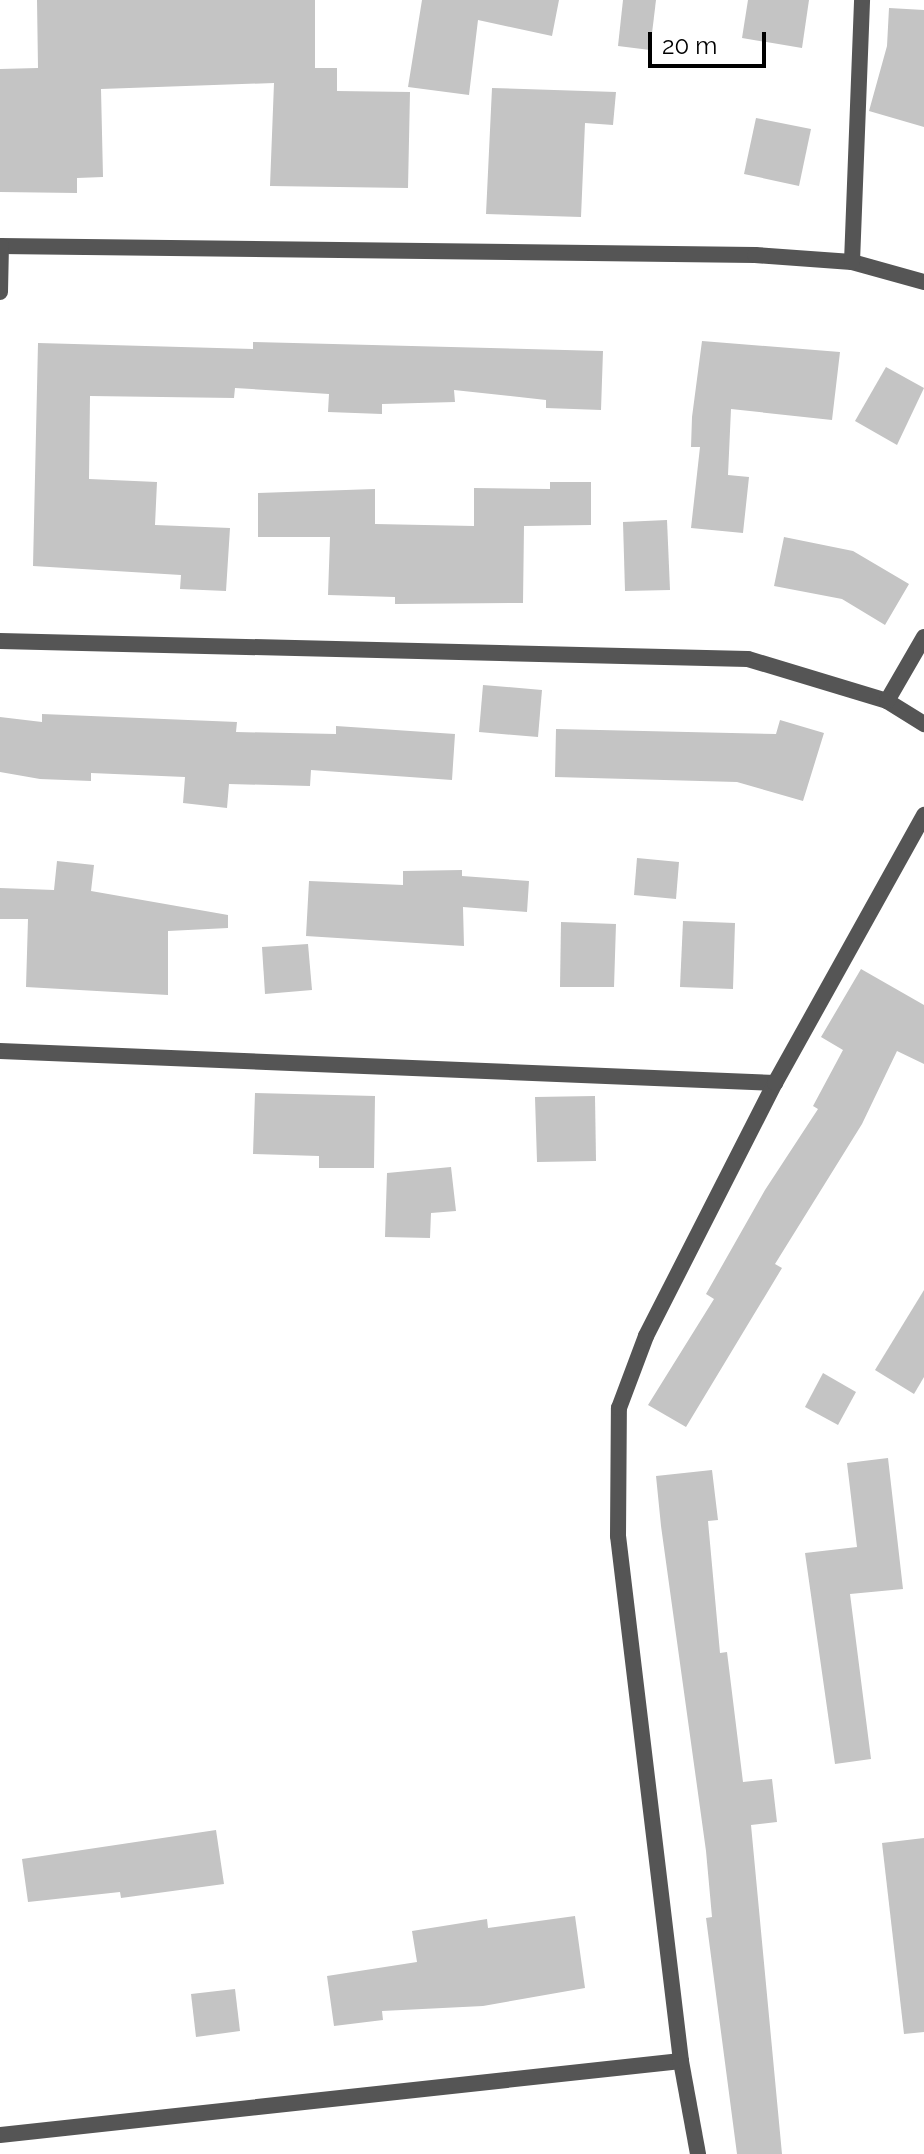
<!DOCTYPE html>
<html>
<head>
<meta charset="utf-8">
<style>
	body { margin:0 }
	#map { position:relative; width:924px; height:2154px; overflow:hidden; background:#fff; font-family:Raleway,sans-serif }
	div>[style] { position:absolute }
	.building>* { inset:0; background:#c4c4c4 }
	.street>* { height:16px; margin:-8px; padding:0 8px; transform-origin:8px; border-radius:8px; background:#555 }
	span { translate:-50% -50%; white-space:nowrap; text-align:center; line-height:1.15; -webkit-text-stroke:8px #fff; paint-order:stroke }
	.scale { position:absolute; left:648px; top:32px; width:118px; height:36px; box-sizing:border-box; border:4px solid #000; border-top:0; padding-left:10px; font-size:24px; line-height:28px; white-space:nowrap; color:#000; -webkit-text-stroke:6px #fff; paint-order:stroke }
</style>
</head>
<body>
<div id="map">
	<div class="building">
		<i style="clip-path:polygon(37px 0,315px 0,315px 68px,337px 68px,337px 91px,410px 92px,408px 188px,270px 186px,274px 83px,101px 89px,103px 177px,77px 178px,77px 193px,0 192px,0 69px,38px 68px)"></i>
		<i style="clip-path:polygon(422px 0,559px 0,552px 36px,478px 20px,469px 95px,408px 87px)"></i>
		<i style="clip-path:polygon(623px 0,656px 0,650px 50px,618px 46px)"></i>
		<i style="clip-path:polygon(748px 0,809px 0,802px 48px,742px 38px)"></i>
		<i style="clip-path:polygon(889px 8px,924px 10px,924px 127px,869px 111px,887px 46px)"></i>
		<i style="clip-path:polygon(492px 88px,616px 92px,613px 125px,585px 123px,581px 217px,486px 214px)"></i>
		<i style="clip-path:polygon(756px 118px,811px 129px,799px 186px,744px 174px)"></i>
		<i style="clip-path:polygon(702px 341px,840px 352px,832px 420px,731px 409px,728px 475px,749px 477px,743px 533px,691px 528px,700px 447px,691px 447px,692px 417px)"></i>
		<i style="clip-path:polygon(253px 342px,603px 351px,601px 410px,546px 408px,546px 400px,454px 390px,455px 402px,382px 404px,382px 414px,328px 412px,329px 394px,235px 388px,234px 398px,90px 396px,89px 479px,157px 482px,155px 525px,230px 528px,226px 591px,180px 589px,181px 575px,33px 566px,38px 343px,253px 349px)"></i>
		<i style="clip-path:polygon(886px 367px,924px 388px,897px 445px,855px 421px)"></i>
		<i style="clip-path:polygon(550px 482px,591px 482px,591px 525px,524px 526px,523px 603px,395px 604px,395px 597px,328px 595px,330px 537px,258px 537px,258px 493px,375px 489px,375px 524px,474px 526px,474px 488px,550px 489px)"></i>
		<i style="clip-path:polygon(667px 520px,670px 590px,625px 591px,623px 522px)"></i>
		<i style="clip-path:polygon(784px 537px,853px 551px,909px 584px,885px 625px,842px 599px,774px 586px)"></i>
		<i style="clip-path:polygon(483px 685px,542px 690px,538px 737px,479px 732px)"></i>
		<i style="clip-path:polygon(42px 714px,237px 722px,236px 732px,336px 734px,336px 726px,455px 734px,452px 780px,311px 770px,310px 786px,229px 784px,227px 808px,183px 803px,185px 777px,91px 773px,91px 781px,40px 779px,0 772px,0 717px,42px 722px)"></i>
		<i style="clip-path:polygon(780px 720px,824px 733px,803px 801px,737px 782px,555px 777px,556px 729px,776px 734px)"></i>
		<i style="clip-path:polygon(637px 858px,679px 862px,676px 899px,634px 895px)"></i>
		<i style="clip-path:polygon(57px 861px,94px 865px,91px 891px,228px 915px,228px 928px,168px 931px,168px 995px,26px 987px,28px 919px,0 919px,0 888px,54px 890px)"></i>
		<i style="clip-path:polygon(462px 870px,462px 876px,529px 881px,527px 912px,463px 907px,464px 946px,306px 936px,309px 881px,403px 885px,403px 871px)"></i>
		<i style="clip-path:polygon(683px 921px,735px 923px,733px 989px,680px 987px)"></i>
		<i style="clip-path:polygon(561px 922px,616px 924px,614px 987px,560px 987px)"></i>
		<i style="clip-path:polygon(308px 944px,312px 990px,265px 994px,262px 947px)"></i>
		<i style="clip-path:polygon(861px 969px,924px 1005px,924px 1064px,897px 1051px,862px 1124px,775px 1264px,782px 1268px,686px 1427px,648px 1405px,714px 1299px,706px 1294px,765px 1190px,818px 1109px,813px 1106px,843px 1050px,821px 1037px)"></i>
		<i style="clip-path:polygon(255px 1093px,375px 1096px,374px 1168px,319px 1168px,319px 1156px,253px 1154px)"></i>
		<i style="clip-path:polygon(595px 1096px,596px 1161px,537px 1162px,535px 1097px)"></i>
		<i style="clip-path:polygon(451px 1167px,456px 1211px,431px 1213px,430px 1238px,385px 1237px,387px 1173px)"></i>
		<i style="clip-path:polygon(924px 1290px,924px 1377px,914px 1394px,875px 1370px)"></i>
		<i style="clip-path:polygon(823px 1373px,856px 1392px,838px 1425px,805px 1407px)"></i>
		<i style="clip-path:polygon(888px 1458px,903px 1589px,850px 1594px,871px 1759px,835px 1764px,805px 1553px,857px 1547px,847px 1463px)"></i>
		<i style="clip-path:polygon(712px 1470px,718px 1520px,708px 1521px,720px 1653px,727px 1652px,743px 1782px,772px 1779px,777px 1822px,751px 1825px,782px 2154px,737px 2154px,706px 1918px,712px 1917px,706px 1851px,661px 1526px,656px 1476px)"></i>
		<i style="clip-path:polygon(216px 1830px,224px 1884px,121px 1898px,120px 1892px,28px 1902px,22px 1859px)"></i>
		<i style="clip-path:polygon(924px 1838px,924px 2032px,904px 2034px,882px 1843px)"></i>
		<i style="clip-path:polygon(575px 1916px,585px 1988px,483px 2006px,382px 2011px,383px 2020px,334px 2026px,327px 1976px,417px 1962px,412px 1931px,487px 1919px,488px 1928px)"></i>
		<i style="clip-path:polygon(235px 1989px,240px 2031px,196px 2037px,191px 1994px)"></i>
	</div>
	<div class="street">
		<i style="left:0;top:246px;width:755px;rotate:0.68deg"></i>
		<i style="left:755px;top:255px;width:97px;rotate:4.1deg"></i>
		<i style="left:852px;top:262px;width:75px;rotate:15.5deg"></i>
		<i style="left:852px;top:262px;width:262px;rotate:-87.8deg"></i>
		<i style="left:0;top:292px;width:46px;rotate:-88.8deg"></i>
		<i style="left:0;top:641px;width:748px;rotate:1.38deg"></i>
		<i style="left:748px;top:659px;width:145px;rotate:16.8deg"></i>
		<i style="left:887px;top:701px;width:44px;rotate:31.9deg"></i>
		<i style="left:887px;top:701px;width:74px;rotate:-60deg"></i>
		<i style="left:0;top:1051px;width:776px;rotate:2.36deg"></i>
		<i style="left:0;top:2135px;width:685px;rotate:-6.2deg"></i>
		<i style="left:698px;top:2154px;width:95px;rotate:-100.4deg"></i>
		<i style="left:681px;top:2061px;width:529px;rotate:-96.84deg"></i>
		<i style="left:618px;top:1536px;width:128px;rotate:-89.6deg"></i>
		<i style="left:619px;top:1408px;width:77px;rotate:-69.4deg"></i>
		<i style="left:646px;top:1336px;width:284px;rotate:-63deg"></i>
		<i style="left:775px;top:1083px;width:307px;rotate:-60.9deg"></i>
	</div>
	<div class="scale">20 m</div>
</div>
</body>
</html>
